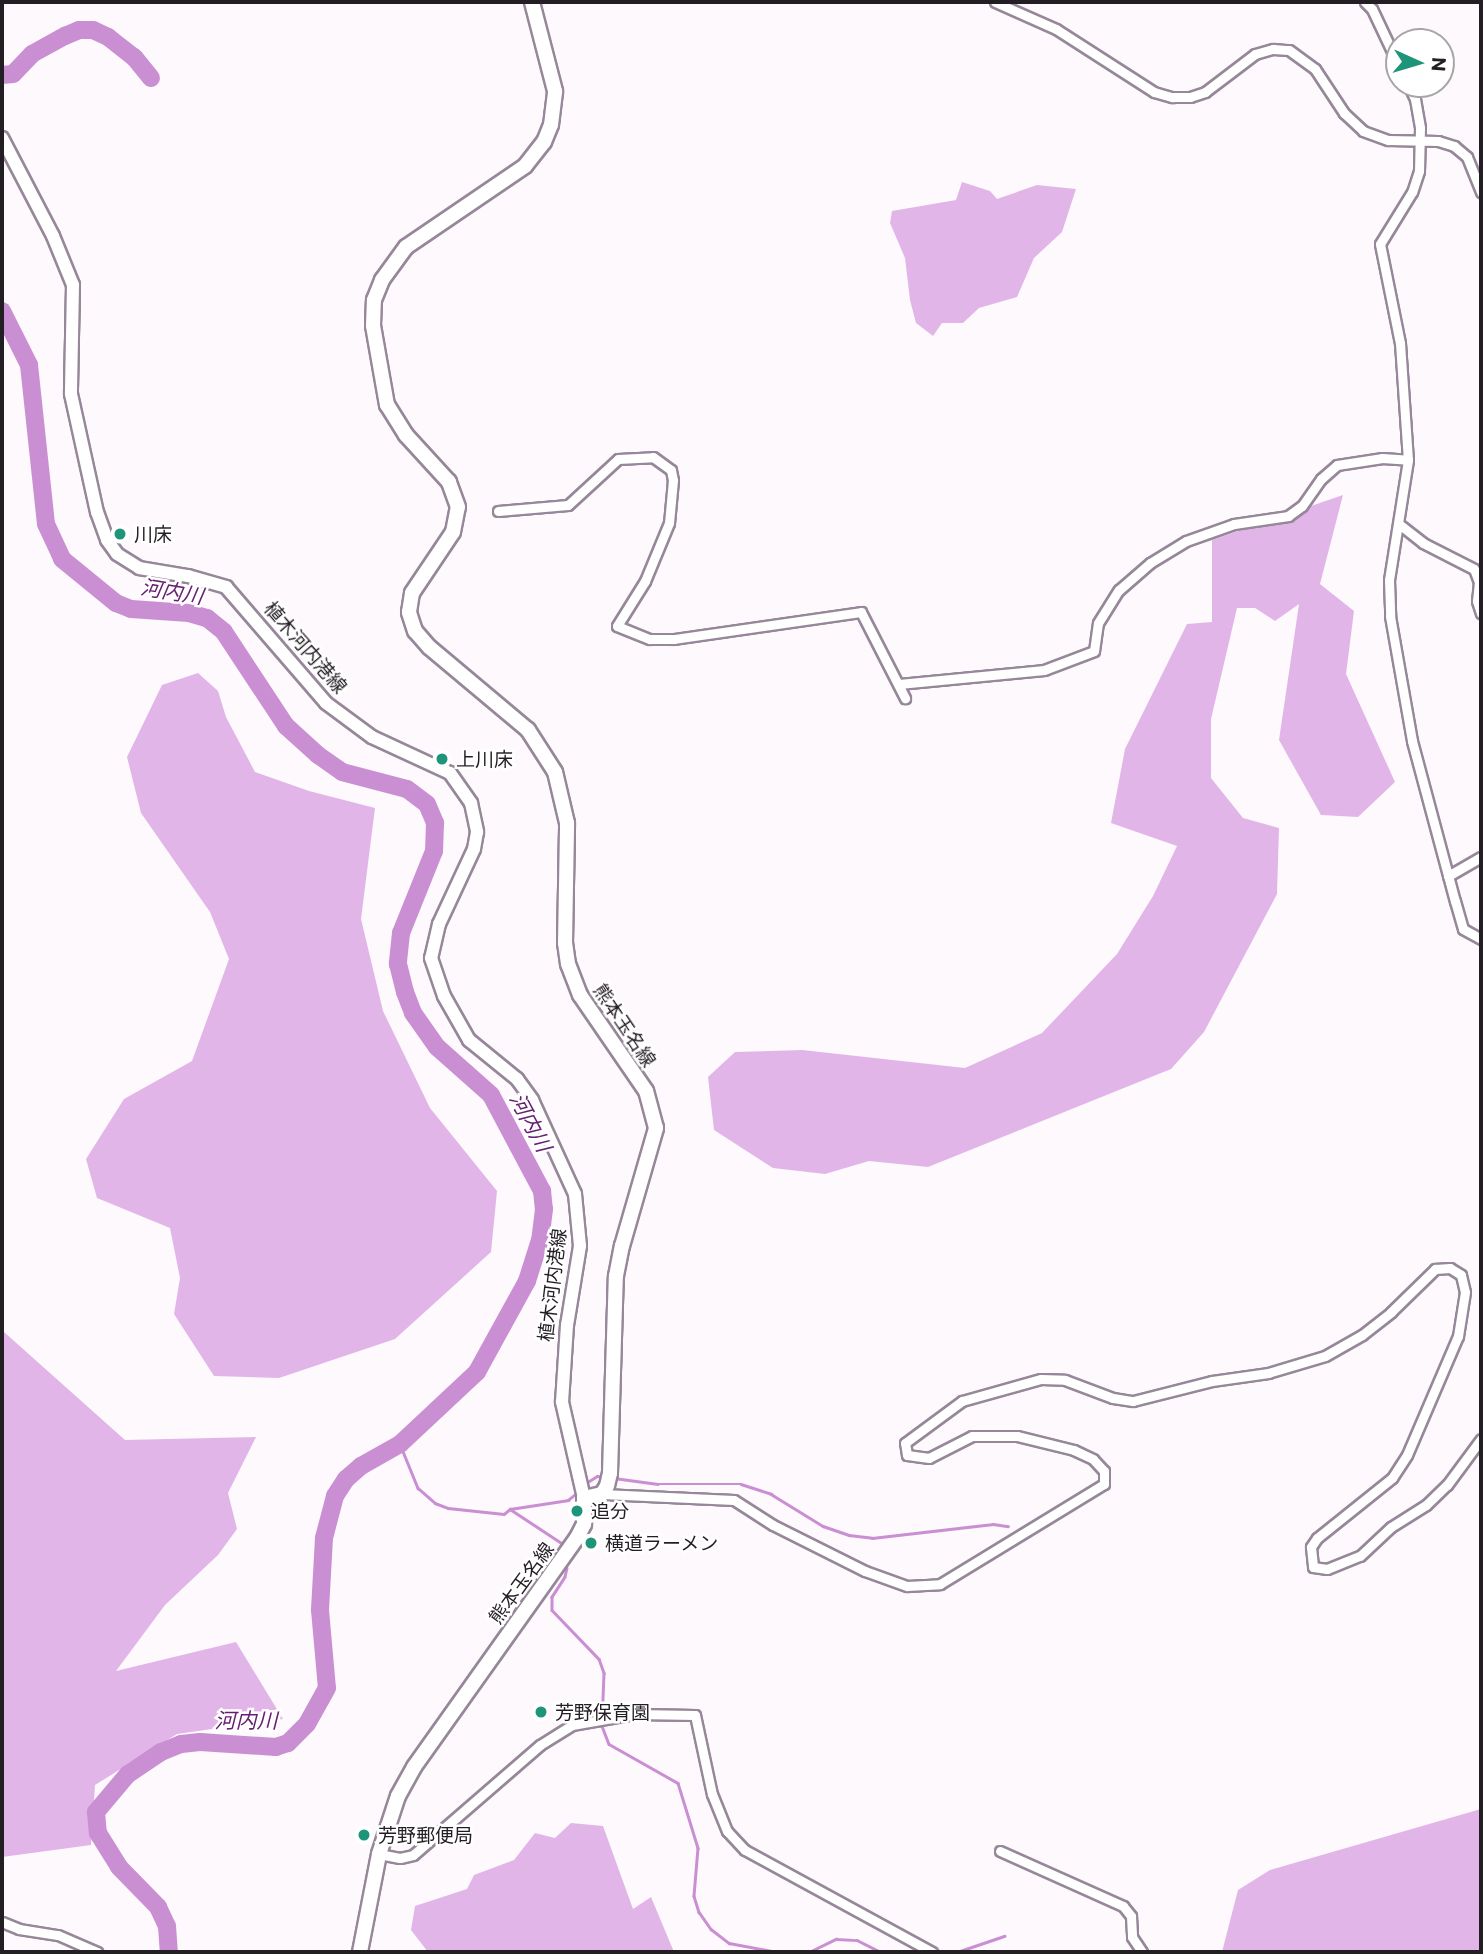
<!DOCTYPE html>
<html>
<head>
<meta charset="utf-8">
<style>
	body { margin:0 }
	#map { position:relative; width:1483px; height:1954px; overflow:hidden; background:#fdf9fd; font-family:Commissioner,"Noto Sans JP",sans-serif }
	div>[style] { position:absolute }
	.green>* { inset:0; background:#e2b5e9 }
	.stream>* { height:2.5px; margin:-1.25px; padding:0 1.25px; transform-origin:1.25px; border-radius:1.25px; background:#ca8fd3 }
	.river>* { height:18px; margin:-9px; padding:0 9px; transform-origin:9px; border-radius:9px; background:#ca8fd3 }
	.roads { filter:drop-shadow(2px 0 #968799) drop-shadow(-2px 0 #968799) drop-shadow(0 2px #968799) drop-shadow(0 -2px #968799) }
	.street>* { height:9px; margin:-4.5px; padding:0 4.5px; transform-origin:4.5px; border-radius:4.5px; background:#fff }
	.secondary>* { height:12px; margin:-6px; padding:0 6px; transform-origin:6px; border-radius:6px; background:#fff }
	.primary>* { height:14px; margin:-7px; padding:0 7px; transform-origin:7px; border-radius:7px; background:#fff }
	.dots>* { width:19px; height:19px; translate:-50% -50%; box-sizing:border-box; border:4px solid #fff; border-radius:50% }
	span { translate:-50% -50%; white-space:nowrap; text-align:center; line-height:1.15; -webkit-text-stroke:5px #fff; paint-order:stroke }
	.poi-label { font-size:19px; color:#231d24 }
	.left { translate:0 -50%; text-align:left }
	.street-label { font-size:19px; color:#231d24 }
	.water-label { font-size:21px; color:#662071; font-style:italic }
	.frame { position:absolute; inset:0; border:4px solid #231d24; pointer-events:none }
	.north { position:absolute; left:1385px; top:28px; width:70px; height:70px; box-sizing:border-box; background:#fff; border:2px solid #a7a5a7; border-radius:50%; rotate:94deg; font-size:19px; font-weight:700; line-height:28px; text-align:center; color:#231d24 }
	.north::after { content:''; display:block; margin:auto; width:24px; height:32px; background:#1e9478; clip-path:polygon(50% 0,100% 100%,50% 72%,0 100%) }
</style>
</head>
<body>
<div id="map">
	<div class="green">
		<i style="clip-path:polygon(962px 182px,990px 191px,997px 199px,1037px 185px,1076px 189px,1062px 232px,1034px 258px,1017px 297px,979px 308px,963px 323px,942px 323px,933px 336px,916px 323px,910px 300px,905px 258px,890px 223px,892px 211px,956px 200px)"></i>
		<i style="clip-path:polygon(1343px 495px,1320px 584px,1354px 611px,1346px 674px,1395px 782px,1358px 817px,1321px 815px,1279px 740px,1299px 604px,1275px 621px,1255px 608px,1237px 608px,1211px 719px,1211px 778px,1243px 818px,1279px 828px,1277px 894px,1204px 1032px,1171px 1069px,928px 1167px,869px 1161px,825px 1174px,773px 1168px,714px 1130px,708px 1077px,735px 1052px,802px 1050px,965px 1068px,1042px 1033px,1117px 954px,1153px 896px,1177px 846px,1111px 823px,1125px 749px,1187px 624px,1212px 622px,1212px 540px)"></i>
		<i style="clip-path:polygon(198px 673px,218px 691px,226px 717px,255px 772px,309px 791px,375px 808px,361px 919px,383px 1011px,430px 1108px,497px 1191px,491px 1252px,395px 1339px,279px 1378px,214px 1376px,174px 1314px,180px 1278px,170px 1228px,97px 1198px,86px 1159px,124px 1099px,192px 1061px,229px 959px,210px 912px,141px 813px,127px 757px,162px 685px)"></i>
		<i style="clip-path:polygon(2px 1323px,4px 1332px,125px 1440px,256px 1437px,228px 1493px,237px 1529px,218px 1555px,165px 1605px,116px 1671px,236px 1642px,283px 1719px,177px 1734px,95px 1785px,91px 1845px,2px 1857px)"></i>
		<i style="clip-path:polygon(1481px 1809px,1481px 1952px,1222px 1952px,1238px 1890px,1270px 1870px)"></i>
		<i style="clip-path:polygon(571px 1823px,603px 1826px,633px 1909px,651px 1897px,674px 1952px,428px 1952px,411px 1930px,415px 1906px,467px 1889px,474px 1875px,514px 1860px,535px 1833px,555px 1838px)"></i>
	</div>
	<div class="stream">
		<i style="left:400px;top:1444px;width:48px;rotate:67.8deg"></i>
		<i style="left:418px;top:1488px;width:23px;rotate:41deg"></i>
		<i style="left:435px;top:1503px;width:14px;rotate:21deg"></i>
		<i style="left:448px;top:1508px;width:56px;rotate:6.1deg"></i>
		<i style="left:504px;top:1514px;width:8px;rotate:-40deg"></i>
		<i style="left:510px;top:1509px;width:59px;rotate:-8.8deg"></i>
		<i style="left:568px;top:1500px;width:14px;rotate:-39deg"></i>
		<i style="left:614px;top:1478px;width:44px;rotate:7.8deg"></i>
		<i style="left:658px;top:1484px;width:83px"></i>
		<i style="left:741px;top:1484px;width:32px;rotate:18deg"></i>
		<i style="left:771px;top:1494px;width:61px;rotate:31.6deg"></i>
		<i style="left:823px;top:1526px;width:28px;rotate:19deg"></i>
		<i style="left:849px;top:1535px;width:23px;rotate:7deg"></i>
		<i style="left:872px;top:1538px;width:122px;rotate:-6.6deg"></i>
		<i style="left:993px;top:1524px;width:15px;rotate:8deg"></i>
		<i style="left:586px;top:1483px;width:13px;rotate:-32deg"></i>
		<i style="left:597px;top:1476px;width:7px;rotate:8deg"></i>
		<i style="left:510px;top:1509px;width:64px;rotate:33.4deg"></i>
		<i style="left:567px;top:1568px;width:9px;rotate:103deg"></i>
		<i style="left:565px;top:1577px;width:24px;rotate:123deg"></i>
		<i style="left:552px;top:1597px;width:13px;rotate:90deg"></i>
		<i style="left:552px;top:1610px;width:68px;rotate:46.2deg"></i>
		<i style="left:599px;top:1659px;width:15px;rotate:70deg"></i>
		<i style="left:604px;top:1673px;width:53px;rotate:92.2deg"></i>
		<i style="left:602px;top:1726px;width:19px;rotate:69deg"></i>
		<i style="left:609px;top:1744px;width:79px;rotate:29.5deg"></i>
		<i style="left:678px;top:1783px;width:68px;rotate:72.9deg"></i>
		<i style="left:698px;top:1848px;width:48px;rotate:94.8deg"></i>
		<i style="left:694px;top:1896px;width:17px;rotate:73deg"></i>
		<i style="left:699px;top:1912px;width:21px;rotate:55deg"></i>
		<i style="left:711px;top:1929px;width:23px;rotate:38deg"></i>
		<i style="left:729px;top:1943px;width:49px;rotate:10.6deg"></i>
		<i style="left:809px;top:1952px;width:30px;rotate:-26deg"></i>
		<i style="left:836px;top:1939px;width:21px;rotate:3deg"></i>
		<i style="left:857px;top:1940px;width:27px;rotate:27deg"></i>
		<i style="left:957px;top:1952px;width:50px;rotate:-18.8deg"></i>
	</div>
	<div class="river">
		<i style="left:2px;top:75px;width:11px;rotate:-5deg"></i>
		<i style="left:13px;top:74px;width:28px;rotate:-46deg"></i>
		<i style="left:32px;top:54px;width:38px;rotate:-29deg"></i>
		<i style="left:65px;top:36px;width:15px;rotate:-23deg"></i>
		<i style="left:79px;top:30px;width:14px"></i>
		<i style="left:93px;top:30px;width:17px;rotate:25deg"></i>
		<i style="left:108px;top:37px;width:33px;rotate:38deg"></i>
		<i style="left:134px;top:57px;width:27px;rotate:51deg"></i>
		<i style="left:2px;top:311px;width:60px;rotate:63.4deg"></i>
		<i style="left:29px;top:365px;width:160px;rotate:83.9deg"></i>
		<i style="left:46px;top:524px;width:38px;rotate:65deg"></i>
		<i style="left:62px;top:559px;width:70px;rotate:39.2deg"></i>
		<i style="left:116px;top:603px;width:16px;rotate:22deg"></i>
		<i style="left:131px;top:609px;width:58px;rotate:3.9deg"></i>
		<i style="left:189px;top:613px;width:19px;rotate:16deg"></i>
		<i style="left:207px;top:618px;width:22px;rotate:39deg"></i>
		<i style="left:224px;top:632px;width:113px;rotate:56.6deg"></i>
		<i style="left:286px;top:726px;width:43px;rotate:42.2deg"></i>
		<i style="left:318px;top:755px;width:29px;rotate:35deg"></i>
		<i style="left:342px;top:772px;width:67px;rotate:14.7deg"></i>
		<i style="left:407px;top:789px;width:25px;rotate:37deg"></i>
		<i style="left:427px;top:804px;width:21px;rotate:67deg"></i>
		<i style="left:435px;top:823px;width:28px;rotate:92deg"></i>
		<i style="left:434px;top:851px;width:88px;rotate:111.9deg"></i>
		<i style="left:401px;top:933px;width:31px;rotate:96deg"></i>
		<i style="left:398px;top:964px;width:29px;rotate:76deg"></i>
		<i style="left:405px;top:992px;width:22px;rotate:69deg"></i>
		<i style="left:413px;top:1013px;width:42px;rotate:54.8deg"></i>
		<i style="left:437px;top:1047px;width:72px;rotate:41.6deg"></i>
		<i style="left:491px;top:1095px;width:109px;rotate:62deg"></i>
		<i style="left:542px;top:1191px;width:18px;rotate:84deg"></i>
		<i style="left:544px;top:1209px;width:31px;rotate:97deg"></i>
		<i style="left:540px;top:1240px;width:43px;rotate:107.6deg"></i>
		<i style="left:527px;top:1281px;width:104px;rotate:118.8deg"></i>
		<i style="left:477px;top:1372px;width:105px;rotate:136.9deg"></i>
		<i style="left:400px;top:1444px;width:45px;rotate:150.6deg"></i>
		<i style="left:361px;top:1466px;width:20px;rotate:139deg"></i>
		<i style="left:346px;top:1479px;width:20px;rotate:123deg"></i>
		<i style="left:335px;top:1496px;width:43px;rotate:104.7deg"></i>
		<i style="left:324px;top:1538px;width:72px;rotate:93.2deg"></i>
		<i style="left:320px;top:1610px;width:78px;rotate:84.9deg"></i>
		<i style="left:327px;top:1688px;width:41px;rotate:119.1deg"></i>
		<i style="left:307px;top:1724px;width:27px;rotate:135deg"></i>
		<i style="left:288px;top:1743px;width:13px;rotate:162deg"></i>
		<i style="left:276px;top:1747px;width:76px;rotate:-176.2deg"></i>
		<i style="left:200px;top:1742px;width:19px;rotate:174deg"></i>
		<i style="left:181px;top:1744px;width:22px;rotate:158deg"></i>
		<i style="left:161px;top:1752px;width:40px;rotate:146deg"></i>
		<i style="left:128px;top:1774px;width:50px;rotate:130.1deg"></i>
		<i style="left:96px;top:1812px;width:21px;rotate:85deg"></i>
		<i style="left:98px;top:1833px;width:40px;rotate:58deg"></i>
		<i style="left:119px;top:1867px;width:56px;rotate:45.7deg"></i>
		<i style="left:158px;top:1907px;width:21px;rotate:65deg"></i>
		<i style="left:167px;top:1926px;width:26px;rotate:86deg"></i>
	</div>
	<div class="roads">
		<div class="street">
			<i style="left:995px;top:2px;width:67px;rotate:23.9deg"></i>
			<i style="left:1056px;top:29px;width:117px;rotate:32.7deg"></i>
			<i style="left:1154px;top:92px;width:19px;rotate:16deg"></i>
			<i style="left:1172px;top:97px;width:18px"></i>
			<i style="left:1190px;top:97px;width:16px;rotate:-18deg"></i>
			<i style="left:1205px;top:92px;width:63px;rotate:-37.2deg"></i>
			<i style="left:1255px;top:54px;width:19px;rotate:-16deg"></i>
			<i style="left:1273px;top:49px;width:16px;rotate:4deg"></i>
			<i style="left:1289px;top:50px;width:32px;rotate:36deg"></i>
			<i style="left:1315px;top:69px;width:53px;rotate:56.6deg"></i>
			<i style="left:1344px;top:113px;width:26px;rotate:43deg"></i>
			<i style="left:1363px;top:131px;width:27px;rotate:20deg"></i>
			<i style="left:1388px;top:140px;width:50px;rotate:1.1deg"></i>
			<i style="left:1438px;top:141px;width:17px;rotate:17deg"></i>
			<i style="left:1454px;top:146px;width:17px;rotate:40deg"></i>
			<i style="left:1467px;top:157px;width:38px;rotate:68deg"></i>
			<i style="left:1365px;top:2px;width:10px;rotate:45deg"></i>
			<i style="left:1372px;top:9px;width:63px;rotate:64.7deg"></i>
			<i style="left:1408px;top:84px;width:17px;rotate:65deg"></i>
			<i style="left:1415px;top:99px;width:29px;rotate:80deg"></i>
			<i style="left:1420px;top:128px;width:43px;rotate:91.3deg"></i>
			<i style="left:1419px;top:171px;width:22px;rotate:108deg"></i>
			<i style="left:1412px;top:192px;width:61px;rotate:121.6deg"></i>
			<i style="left:1380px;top:244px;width:101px;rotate:78.6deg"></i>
			<i style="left:1400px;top:343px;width:117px;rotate:86.1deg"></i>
			<i style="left:1408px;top:460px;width:121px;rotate:99deg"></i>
			<i style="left:1389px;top:580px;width:36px;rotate:88deg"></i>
			<i style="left:1390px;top:616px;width:127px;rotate:80deg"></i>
			<i style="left:1412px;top:741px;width:166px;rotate:75deg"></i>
			<i style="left:1455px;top:901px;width:29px;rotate:74deg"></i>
			<i style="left:1463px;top:929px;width:21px;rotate:29deg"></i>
			<i style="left:498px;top:511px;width:70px;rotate:-4.9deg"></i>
			<i style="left:568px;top:505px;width:68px;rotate:-42.6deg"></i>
			<i style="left:618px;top:459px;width:35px;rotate:-3deg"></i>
			<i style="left:653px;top:457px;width:22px;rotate:36deg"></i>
			<i style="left:671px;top:470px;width:10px;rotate:79deg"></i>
			<i style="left:673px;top:480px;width:43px;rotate:95.3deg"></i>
			<i style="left:669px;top:523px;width:63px;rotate:112.5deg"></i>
			<i style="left:645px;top:581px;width:53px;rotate:121.9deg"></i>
			<i style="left:617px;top:626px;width:35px;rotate:22deg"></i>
			<i style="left:650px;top:639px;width:24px"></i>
			<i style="left:674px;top:639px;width:189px;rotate:-8.2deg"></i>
			<i style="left:861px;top:612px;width:97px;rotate:62.9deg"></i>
			<i style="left:1399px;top:524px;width:31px;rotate:38deg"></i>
			<i style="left:1423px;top:543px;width:57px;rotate:27deg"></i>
			<i style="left:1474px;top:569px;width:14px;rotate:69deg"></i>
			<i style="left:1479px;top:582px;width:19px;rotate:96deg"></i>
			<i style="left:1477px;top:601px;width:13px;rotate:72deg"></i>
			<i style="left:899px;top:684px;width:146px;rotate:-5.5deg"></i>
			<i style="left:1044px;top:670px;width:53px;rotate:-20.8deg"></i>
			<i style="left:1094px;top:651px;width:28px;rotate:-82deg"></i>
			<i style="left:1098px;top:623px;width:39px;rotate:-58deg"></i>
			<i style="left:1119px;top:590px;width:41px;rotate:-41.1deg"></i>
			<i style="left:1150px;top:563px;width:42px;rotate:-31.4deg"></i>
			<i style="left:1186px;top:541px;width:51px;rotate:-19.5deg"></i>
			<i style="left:1234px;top:524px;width:55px;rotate:-8.4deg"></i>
			<i style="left:1288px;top:516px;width:17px;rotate:-36deg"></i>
			<i style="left:1302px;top:506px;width:33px;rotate:-55deg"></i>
			<i style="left:1321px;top:479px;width:21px;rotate:-41deg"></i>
			<i style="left:1337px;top:465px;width:46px;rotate:-8.8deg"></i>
			<i style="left:1382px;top:458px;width:26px;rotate:4deg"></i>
			<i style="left:1448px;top:876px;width:38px;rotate:-30deg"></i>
			<i style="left:602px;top:1494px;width:132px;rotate:2.6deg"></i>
			<i style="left:734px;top:1500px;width:46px;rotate:32.7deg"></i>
			<i style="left:773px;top:1525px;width:103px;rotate:26.6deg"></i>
			<i style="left:865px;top:1571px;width:45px;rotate:19.7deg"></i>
			<i style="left:907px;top:1586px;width:33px;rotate:-3deg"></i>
			<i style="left:940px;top:1584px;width:192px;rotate:-31.4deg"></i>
			<i style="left:1104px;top:1484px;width:13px;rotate:-90deg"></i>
			<i style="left:1104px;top:1471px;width:16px;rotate:-133deg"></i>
			<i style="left:1093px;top:1459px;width:21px;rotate:-155deg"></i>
			<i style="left:1074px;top:1450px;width:59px;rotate:-166.2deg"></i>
			<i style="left:1017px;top:1436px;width:45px;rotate:180deg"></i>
			<i style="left:972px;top:1436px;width:48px;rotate:152.9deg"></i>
			<i style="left:929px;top:1458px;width:22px;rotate:-172deg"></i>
			<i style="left:907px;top:1455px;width:12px;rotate:-99deg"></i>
			<i style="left:905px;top:1443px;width:71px;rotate:-36.4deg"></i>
			<i style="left:962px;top:1401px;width:82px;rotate:-15.6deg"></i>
			<i style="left:1041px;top:1379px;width:24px;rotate:2deg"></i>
			<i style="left:1065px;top:1380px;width:51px;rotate:20.6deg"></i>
			<i style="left:1113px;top:1398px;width:20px;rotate:9deg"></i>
			<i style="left:1133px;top:1401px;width:81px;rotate:-14.2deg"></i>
			<i style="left:1212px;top:1381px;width:57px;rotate:-8.1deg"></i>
			<i style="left:1268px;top:1373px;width:59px;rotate:-16.6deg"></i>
			<i style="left:1325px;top:1356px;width:43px;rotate:-29.6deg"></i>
			<i style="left:1362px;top:1335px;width:37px;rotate:-38deg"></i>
			<i style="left:1391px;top:1312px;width:62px;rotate:-44.3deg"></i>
			<i style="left:1435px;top:1269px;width:15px;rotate:-4deg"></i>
			<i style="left:1450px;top:1268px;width:13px;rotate:32deg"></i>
			<i style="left:1461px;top:1275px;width:17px;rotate:77deg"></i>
			<i style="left:1465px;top:1292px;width:45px;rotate:99deg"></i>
			<i style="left:1458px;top:1336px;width:129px;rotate:113.2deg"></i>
			<i style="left:1407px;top:1455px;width:27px;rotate:123deg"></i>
			<i style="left:1392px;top:1478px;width:96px;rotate:141.3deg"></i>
			<i style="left:1317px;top:1538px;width:11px;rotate:124deg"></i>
			<i style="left:1311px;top:1547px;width:20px;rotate:84deg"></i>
			<i style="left:1313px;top:1567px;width:14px;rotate:8deg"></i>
			<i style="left:1327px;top:1569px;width:35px;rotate:-22deg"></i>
			<i style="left:1360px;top:1556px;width:42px;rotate:-43.1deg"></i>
			<i style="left:1391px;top:1527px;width:41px;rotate:-32.2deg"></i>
			<i style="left:1426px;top:1505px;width:29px;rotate:-44deg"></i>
			<i style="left:1447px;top:1485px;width:57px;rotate:-53.5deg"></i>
			<i style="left:1000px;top:1851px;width:135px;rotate:24.1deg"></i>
			<i style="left:1123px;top:1906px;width:13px;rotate:51deg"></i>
			<i style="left:1131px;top:1916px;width:21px;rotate:87deg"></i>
			<i style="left:1132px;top:1937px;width:18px;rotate:56deg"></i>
			<i style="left:379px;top:1854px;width:21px;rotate:11deg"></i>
			<i style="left:400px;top:1858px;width:13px;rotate:-13deg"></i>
			<i style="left:413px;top:1855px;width:168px;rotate:-40.9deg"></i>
			<i style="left:540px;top:1745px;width:38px;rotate:-32deg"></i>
			<i style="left:572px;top:1725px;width:65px;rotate:-9.8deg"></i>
			<i style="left:636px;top:1714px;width:59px;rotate:1deg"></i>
			<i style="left:695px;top:1715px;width:81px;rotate:77.9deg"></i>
			<i style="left:712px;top:1794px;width:40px;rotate:68deg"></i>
			<i style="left:727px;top:1831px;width:26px;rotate:47deg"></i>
			<i style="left:745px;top:1850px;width:213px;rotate:28.6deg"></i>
			<i style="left:2px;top:1922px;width:18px;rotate:22deg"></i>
			<i style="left:19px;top:1929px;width:39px;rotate:9deg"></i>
			<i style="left:58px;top:1935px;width:43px;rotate:23.6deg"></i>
		</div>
		<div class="secondary">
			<i style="left:2px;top:138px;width:110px;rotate:62.5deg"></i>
			<i style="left:53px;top:236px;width:53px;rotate:67.8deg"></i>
			<i style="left:73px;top:285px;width:109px;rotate:91.1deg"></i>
			<i style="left:71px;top:394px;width:121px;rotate:77.6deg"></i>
			<i style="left:97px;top:512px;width:30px;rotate:70deg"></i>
			<i style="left:107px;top:540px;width:17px;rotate:54deg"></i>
			<i style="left:117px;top:554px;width:26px;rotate:32deg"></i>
			<i style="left:139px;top:568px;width:50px;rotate:9.3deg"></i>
			<i style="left:188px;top:576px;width:40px;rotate:16deg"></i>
			<i style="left:226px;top:587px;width:153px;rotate:49.2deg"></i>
			<i style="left:326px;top:703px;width:57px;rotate:36.5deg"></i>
			<i style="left:372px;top:737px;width:86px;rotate:24.8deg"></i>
			<i style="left:450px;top:773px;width:37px;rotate:55deg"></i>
			<i style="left:471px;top:803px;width:30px;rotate:78deg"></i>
			<i style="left:477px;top:832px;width:17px;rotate:100deg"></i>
			<i style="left:474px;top:849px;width:83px;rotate:115deg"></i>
			<i style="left:439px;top:924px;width:35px;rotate:103deg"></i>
			<i style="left:431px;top:958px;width:40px;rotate:71.1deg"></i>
			<i style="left:444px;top:996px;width:51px;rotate:60.4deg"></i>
			<i style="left:469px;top:1040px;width:62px;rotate:39.1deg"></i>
			<i style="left:517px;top:1079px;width:26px;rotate:54deg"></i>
			<i style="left:532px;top:1100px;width:103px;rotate:65.4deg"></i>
			<i style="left:575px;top:1194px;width:52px;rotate:84.5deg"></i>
			<i style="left:580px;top:1246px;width:80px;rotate:99.3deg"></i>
			<i style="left:567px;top:1325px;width:77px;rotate:93.7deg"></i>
			<i style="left:562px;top:1402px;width:98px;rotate:77.1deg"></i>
		</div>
		<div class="primary">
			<i style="left:360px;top:1952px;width:100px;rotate:-79deg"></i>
			<i style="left:379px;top:1854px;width:61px;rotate:-71.9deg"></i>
			<i style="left:398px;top:1796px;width:33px;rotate:-61deg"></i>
			<i style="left:414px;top:1767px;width:281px;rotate:-54.6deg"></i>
			<i style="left:577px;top:1538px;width:16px;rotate:-63deg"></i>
			<i style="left:584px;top:1524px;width:26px;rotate:-90deg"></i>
			<i style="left:584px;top:1498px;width:18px;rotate:-13deg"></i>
			<i style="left:602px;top:1494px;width:9px;rotate:-58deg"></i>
			<i style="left:607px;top:1486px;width:13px;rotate:-77deg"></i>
			<i style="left:610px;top:1473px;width:197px;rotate:-88.3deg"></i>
			<i style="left:616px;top:1276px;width:31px;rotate:-79deg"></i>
			<i style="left:622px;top:1246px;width:123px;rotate:-73.9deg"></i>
			<i style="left:656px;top:1128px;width:38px;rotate:-105deg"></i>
			<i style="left:646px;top:1091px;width:116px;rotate:-124.5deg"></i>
			<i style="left:580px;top:995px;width:33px;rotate:-111deg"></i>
			<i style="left:568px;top:964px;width:21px;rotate:-98deg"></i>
			<i style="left:565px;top:943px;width:120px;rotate:-89deg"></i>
			<i style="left:567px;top:823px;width:52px;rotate:-103.2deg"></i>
			<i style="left:555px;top:772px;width:50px;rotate:-122.7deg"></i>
			<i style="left:528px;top:730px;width:129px;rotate:-140deg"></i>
			<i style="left:429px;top:647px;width:21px;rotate:-131deg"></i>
			<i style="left:415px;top:631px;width:20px;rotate:-108deg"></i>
			<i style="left:409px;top:612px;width:19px;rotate:-81deg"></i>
			<i style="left:412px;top:593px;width:73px;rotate:-56.1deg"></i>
			<i style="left:453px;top:532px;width:25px;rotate:-79deg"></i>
			<i style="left:458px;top:507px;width:27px;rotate:-110deg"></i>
			<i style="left:449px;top:482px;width:64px;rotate:-132.5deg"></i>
			<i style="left:406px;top:435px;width:36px;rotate:-122deg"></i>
			<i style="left:387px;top:405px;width:80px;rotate:-100deg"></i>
			<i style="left:373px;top:326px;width:26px;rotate:-88deg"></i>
			<i style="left:374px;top:300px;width:22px;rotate:-68deg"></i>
			<i style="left:382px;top:280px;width:41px;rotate:-54deg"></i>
			<i style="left:406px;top:247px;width:144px;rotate:-34.2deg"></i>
			<i style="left:525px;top:166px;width:31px;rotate:-52deg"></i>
			<i style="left:544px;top:142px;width:18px;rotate:-68deg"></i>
			<i style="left:551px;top:125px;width:34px;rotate:-83deg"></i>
			<i style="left:555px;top:91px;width:92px;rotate:-104.5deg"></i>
		</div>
	</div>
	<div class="dots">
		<i style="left:120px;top:534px;background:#1e9478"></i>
		<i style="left:442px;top:759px;background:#1e9478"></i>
		<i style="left:577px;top:1511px;background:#1e9478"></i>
		<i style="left:591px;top:1543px;background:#1e9478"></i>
		<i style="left:541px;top:1712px;background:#1e9478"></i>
		<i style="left:364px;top:1835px;background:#1e9478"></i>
	</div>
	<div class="poi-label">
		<span class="left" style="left:134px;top:534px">川床</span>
		<span class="left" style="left:456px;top:759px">上川床</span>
		<span class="left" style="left:591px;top:1511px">追分</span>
		<span class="left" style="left:605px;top:1543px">横道ラーメン</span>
		<span class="left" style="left:555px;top:1712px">芳野保育園</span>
		<span class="left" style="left:378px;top:1835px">芳野郵便局</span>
	</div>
	<div class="street-label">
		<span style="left:306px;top:647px;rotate:49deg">植木河内港線</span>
		<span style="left:625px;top:1025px;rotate:56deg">熊本玉名線</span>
		<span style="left:552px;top:1285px;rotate:-83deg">植木河内港線</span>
		<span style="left:521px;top:1583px;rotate:-54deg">熊本玉名線</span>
	</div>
	<div class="water-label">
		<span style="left:172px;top:591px;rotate:9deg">河内川</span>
		<span style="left:531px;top:1122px;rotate:62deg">河内川</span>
		<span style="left:246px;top:1720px">河内川</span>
	</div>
	<div class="frame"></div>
	<div class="north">N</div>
</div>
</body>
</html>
